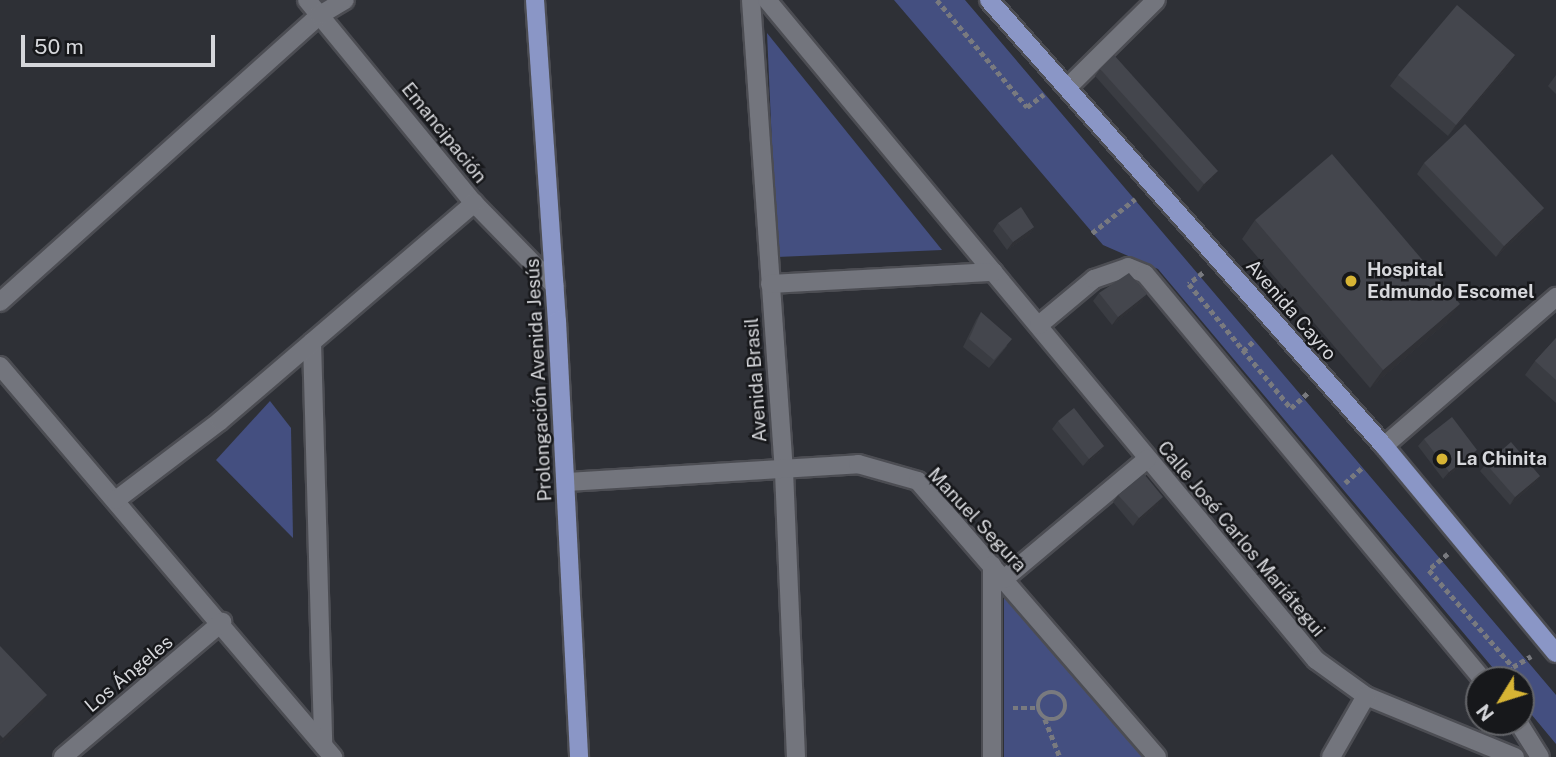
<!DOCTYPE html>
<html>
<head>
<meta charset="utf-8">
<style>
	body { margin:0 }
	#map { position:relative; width:1556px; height:757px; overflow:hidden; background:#2e3036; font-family:"Public Sans",sans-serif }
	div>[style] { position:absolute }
	.green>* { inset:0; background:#444f80 }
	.path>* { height:4.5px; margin-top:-2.25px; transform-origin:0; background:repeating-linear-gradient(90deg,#797a7f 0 5px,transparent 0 8.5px) }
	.path>.ring { margin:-2.25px; padding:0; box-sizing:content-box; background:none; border:4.5px solid #797a7f; border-radius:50% }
	.roads { filter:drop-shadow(2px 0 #4c4d53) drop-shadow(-2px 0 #4c4d53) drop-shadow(0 2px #4c4d53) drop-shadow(0 -2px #4c4d53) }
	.minor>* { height:18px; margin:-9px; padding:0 9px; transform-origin:9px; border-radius:9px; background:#73757d }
	.major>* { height:18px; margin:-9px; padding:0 9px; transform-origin:9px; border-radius:9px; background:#8a96c6 }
	.wall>* { inset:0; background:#3a3c42 }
	.shaded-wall>* { inset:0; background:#303136 }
	.building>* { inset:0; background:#44464d }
	.dots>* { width:19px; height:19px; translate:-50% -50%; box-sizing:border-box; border:4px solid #17181b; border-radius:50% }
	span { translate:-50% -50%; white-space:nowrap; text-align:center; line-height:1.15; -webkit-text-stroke:5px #17181b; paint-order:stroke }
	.street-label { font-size:19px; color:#d6d7db }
	.poi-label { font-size:19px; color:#d6d7db; font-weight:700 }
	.left { translate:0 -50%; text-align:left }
	.north { position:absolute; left:1465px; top:666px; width:70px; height:70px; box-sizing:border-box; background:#17181b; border:2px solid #636468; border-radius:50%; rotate:232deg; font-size:19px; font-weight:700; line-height:28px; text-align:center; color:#d6d7db }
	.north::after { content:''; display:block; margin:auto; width:24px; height:32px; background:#d7b434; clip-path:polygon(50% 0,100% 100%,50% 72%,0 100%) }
	.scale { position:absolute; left:21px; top:35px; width:194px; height:32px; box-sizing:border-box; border:4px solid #d6d7db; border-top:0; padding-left:9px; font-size:21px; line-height:24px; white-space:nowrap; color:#d6d7db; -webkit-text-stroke:5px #17181b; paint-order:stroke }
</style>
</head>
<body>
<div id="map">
	<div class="green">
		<i style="clip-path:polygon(894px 0,965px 0,1556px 695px,1556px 744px,1521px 702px,1521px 680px,1503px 680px,1158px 269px,1103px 245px)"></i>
		<i style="clip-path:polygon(767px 33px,942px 250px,777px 257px)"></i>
		<i style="clip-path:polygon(270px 401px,291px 428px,293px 538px,216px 460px)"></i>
		<i style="clip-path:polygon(1004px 597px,1086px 689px,1146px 757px,1004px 757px)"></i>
	</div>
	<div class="path">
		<i style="left:937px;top:0;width:140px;rotate:49.9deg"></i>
		<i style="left:1027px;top:107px;width:21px;rotate:-37deg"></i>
		<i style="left:1092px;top:233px;width:55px;rotate:-38.3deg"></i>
		<i style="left:1203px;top:273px;width:18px;rotate:142deg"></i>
		<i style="left:1189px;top:284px;width:161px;rotate:50.6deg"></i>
		<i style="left:1291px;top:408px;width:25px;rotate:-42deg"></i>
		<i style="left:1243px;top:351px;width:16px;rotate:-43deg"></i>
		<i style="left:1345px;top:483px;width:24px;rotate:-42deg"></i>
		<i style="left:1448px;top:554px;width:25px;rotate:140deg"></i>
		<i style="left:1429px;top:570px;width:128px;rotate:49.1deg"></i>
		<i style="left:1513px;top:667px;width:21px;rotate:-31deg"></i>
		<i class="ring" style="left:1038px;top:692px;width:23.5px;height:23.5px"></i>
		<i style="left:1013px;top:708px;width:25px"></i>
		<i style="left:1045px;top:719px;width:41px;rotate:68.5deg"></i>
	</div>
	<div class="roads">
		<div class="minor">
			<i style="left:307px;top:0;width:263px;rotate:50.6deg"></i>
			<i style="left:474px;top:203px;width:116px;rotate:45.7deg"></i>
			<i style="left:751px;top:0;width:472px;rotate:86deg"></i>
			<i style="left:784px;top:471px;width:286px;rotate:87.6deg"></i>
			<i style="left:767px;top:0;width:858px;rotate:50.25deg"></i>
			<i style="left:1316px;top:660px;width:62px;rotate:35.8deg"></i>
			<i style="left:1366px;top:696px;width:161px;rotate:22.3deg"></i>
			<i style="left:1067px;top:88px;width:125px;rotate:-44.7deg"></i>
			<i style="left:770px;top:284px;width:224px;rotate:-3.1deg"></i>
			<i style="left:0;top:302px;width:430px;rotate:-41.9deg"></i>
			<i style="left:320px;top:15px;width:29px;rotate:-31deg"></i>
			<i style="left:1039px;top:325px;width:72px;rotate:-39.9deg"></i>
			<i style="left:1094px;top:279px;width:36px;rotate:-19deg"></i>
			<i style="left:1128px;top:267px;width:18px;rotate:22deg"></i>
			<i style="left:1145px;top:274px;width:528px;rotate:50.22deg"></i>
			<i style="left:312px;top:342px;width:403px;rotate:88.4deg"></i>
			<i style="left:0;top:366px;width:514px;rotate:49.58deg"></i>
			<i style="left:1384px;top:446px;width:228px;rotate:-40.9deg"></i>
			<i style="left:567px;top:482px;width:292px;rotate:-3.5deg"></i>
			<i style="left:858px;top:464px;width:62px;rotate:15.8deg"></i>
			<i style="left:918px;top:481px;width:365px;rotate:49.1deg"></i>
			<i style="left:116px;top:500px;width:131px;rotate:-37.2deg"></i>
			<i style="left:220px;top:421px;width:335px;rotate:-40.6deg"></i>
			<i style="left:1004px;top:579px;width:187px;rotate:-40deg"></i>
			<i style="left:1518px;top:722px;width:41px;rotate:57.8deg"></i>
			<i style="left:63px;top:757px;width:209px;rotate:-40.3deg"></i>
			<i style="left:992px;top:757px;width:192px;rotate:-90deg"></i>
			<i style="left:1331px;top:757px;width:70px;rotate:-60.2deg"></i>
		</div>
		<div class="major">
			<i style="left:535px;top:0;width:322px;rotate:86.1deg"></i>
			<i style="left:557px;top:321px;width:437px;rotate:87.1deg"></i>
			<i style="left:989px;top:0;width:596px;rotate:48.47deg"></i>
			<i style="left:1384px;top:446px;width:269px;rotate:50.3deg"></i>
		</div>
	</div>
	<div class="wall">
		<i style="clip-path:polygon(1508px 66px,1448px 136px,1390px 86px,1398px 75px)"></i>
		<i style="clip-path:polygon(1100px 69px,1213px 178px,1198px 192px,1095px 76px)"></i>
		<i style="clip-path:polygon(1556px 75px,1556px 94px,1548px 86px)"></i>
		<i style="clip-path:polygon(1424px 163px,1544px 208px,1536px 219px,1496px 257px,1417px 174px)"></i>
		<i style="clip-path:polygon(1255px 220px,1447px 322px,1370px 388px,1242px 239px)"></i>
		<i style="clip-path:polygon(998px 223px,1034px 227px,1029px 235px,1007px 250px,993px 231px)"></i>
		<i style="clip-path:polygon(1099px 293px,1147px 294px,1141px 302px,1112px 325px,1093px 301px)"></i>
		<i style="clip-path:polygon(981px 312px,1007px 346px,989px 368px,963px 347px,976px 320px)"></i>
		<i style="clip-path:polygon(1556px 338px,1556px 403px,1525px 375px,1535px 361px)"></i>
		<i style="clip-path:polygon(1058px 421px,1104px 446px,1099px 453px,1083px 466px,1052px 429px)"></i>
		<i style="clip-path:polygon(1424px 439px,1472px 458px,1443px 479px,1418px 446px)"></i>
		<i style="clip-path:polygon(1486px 464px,1540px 476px,1535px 483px,1510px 505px,1480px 471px)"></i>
		<i style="clip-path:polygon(1118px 495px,1158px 505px,1133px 526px,1113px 502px)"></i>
	</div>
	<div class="shaded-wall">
		<i style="clip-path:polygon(1515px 55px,1508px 66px,1448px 136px,1456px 125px)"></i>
		<i style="clip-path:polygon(1218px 171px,1213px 178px,1198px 192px,1204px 184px)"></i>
		<i style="clip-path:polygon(1544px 208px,1536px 219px,1496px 257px,1504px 246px)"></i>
		<i style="clip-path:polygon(1034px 227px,1029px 235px,1007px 250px,1013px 242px)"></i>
		<i style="clip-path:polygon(1147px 294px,1141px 302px,1112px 325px,1118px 317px)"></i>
		<i style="clip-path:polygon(1460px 304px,1447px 322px,1370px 388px,1383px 370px)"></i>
		<i style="clip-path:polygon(1104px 446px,1099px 453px,1083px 466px,1089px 459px)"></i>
		<i style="clip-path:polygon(1477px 450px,1472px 458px,1443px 479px,1449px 472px)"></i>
		<i style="clip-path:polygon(1540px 476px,1535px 483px,1510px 505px,1515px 497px)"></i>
		<i style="clip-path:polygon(1163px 497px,1158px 505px,1133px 526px,1139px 518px)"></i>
		<i style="clip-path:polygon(47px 695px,40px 707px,0 745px,0 742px,3px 738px)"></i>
	</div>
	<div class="building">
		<i style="clip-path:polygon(1457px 5px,1515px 55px,1456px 125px,1398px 75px)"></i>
		<i style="clip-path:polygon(1114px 55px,1218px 171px,1204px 184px,1100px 69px)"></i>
		<i style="clip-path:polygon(1465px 124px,1544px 208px,1504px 246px,1424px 163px)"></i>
		<i style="clip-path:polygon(1332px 154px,1460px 304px,1383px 370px,1255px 220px)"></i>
		<i style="clip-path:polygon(1021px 207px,1034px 227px,1013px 242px,998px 223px)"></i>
		<i style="clip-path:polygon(1129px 273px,1147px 294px,1118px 317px,1099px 293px)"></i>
		<i style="clip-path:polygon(981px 312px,1012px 339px,994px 360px,969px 339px)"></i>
		<i style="clip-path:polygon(1556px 338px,1556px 380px,1535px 361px)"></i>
		<i style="clip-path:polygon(1074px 408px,1104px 446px,1089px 459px,1058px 421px)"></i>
		<i style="clip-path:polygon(1452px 417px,1477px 450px,1449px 472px,1424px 439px)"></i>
		<i style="clip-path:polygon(1511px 442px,1540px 476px,1515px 497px,1486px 464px)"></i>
		<i style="clip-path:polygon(1144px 474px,1163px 497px,1139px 518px,1118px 495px)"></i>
		<i style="clip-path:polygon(0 646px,47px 695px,3px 738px,0 735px)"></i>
	</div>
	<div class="dots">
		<i style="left:1351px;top:281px;background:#d7b434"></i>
		<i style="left:1442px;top:459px;background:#d7b434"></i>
	</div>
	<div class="street-label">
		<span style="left:444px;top:133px;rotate:51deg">Emancipación</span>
		<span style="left:1291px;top:310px;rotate:49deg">Avenida Cayro</span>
		<span style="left:539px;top:380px;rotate:-93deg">Prolongación Avenida Jesús</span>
		<span style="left:756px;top:380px;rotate:-94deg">Avenida Brasil</span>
		<span style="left:977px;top:520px;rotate:47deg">Manuel Segura</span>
		<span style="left:1241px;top:539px;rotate:50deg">Calle José Carlos Mariátegui</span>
		<span style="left:129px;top:674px;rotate:-40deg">Los Ángeles</span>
	</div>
	<div class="poi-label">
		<span class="left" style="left:1367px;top:281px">Hospital<br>Edmundo Escomel</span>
		<span class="left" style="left:1456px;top:459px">La Chinita</span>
	</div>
	<div class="north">N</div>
	<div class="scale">50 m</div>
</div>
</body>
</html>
